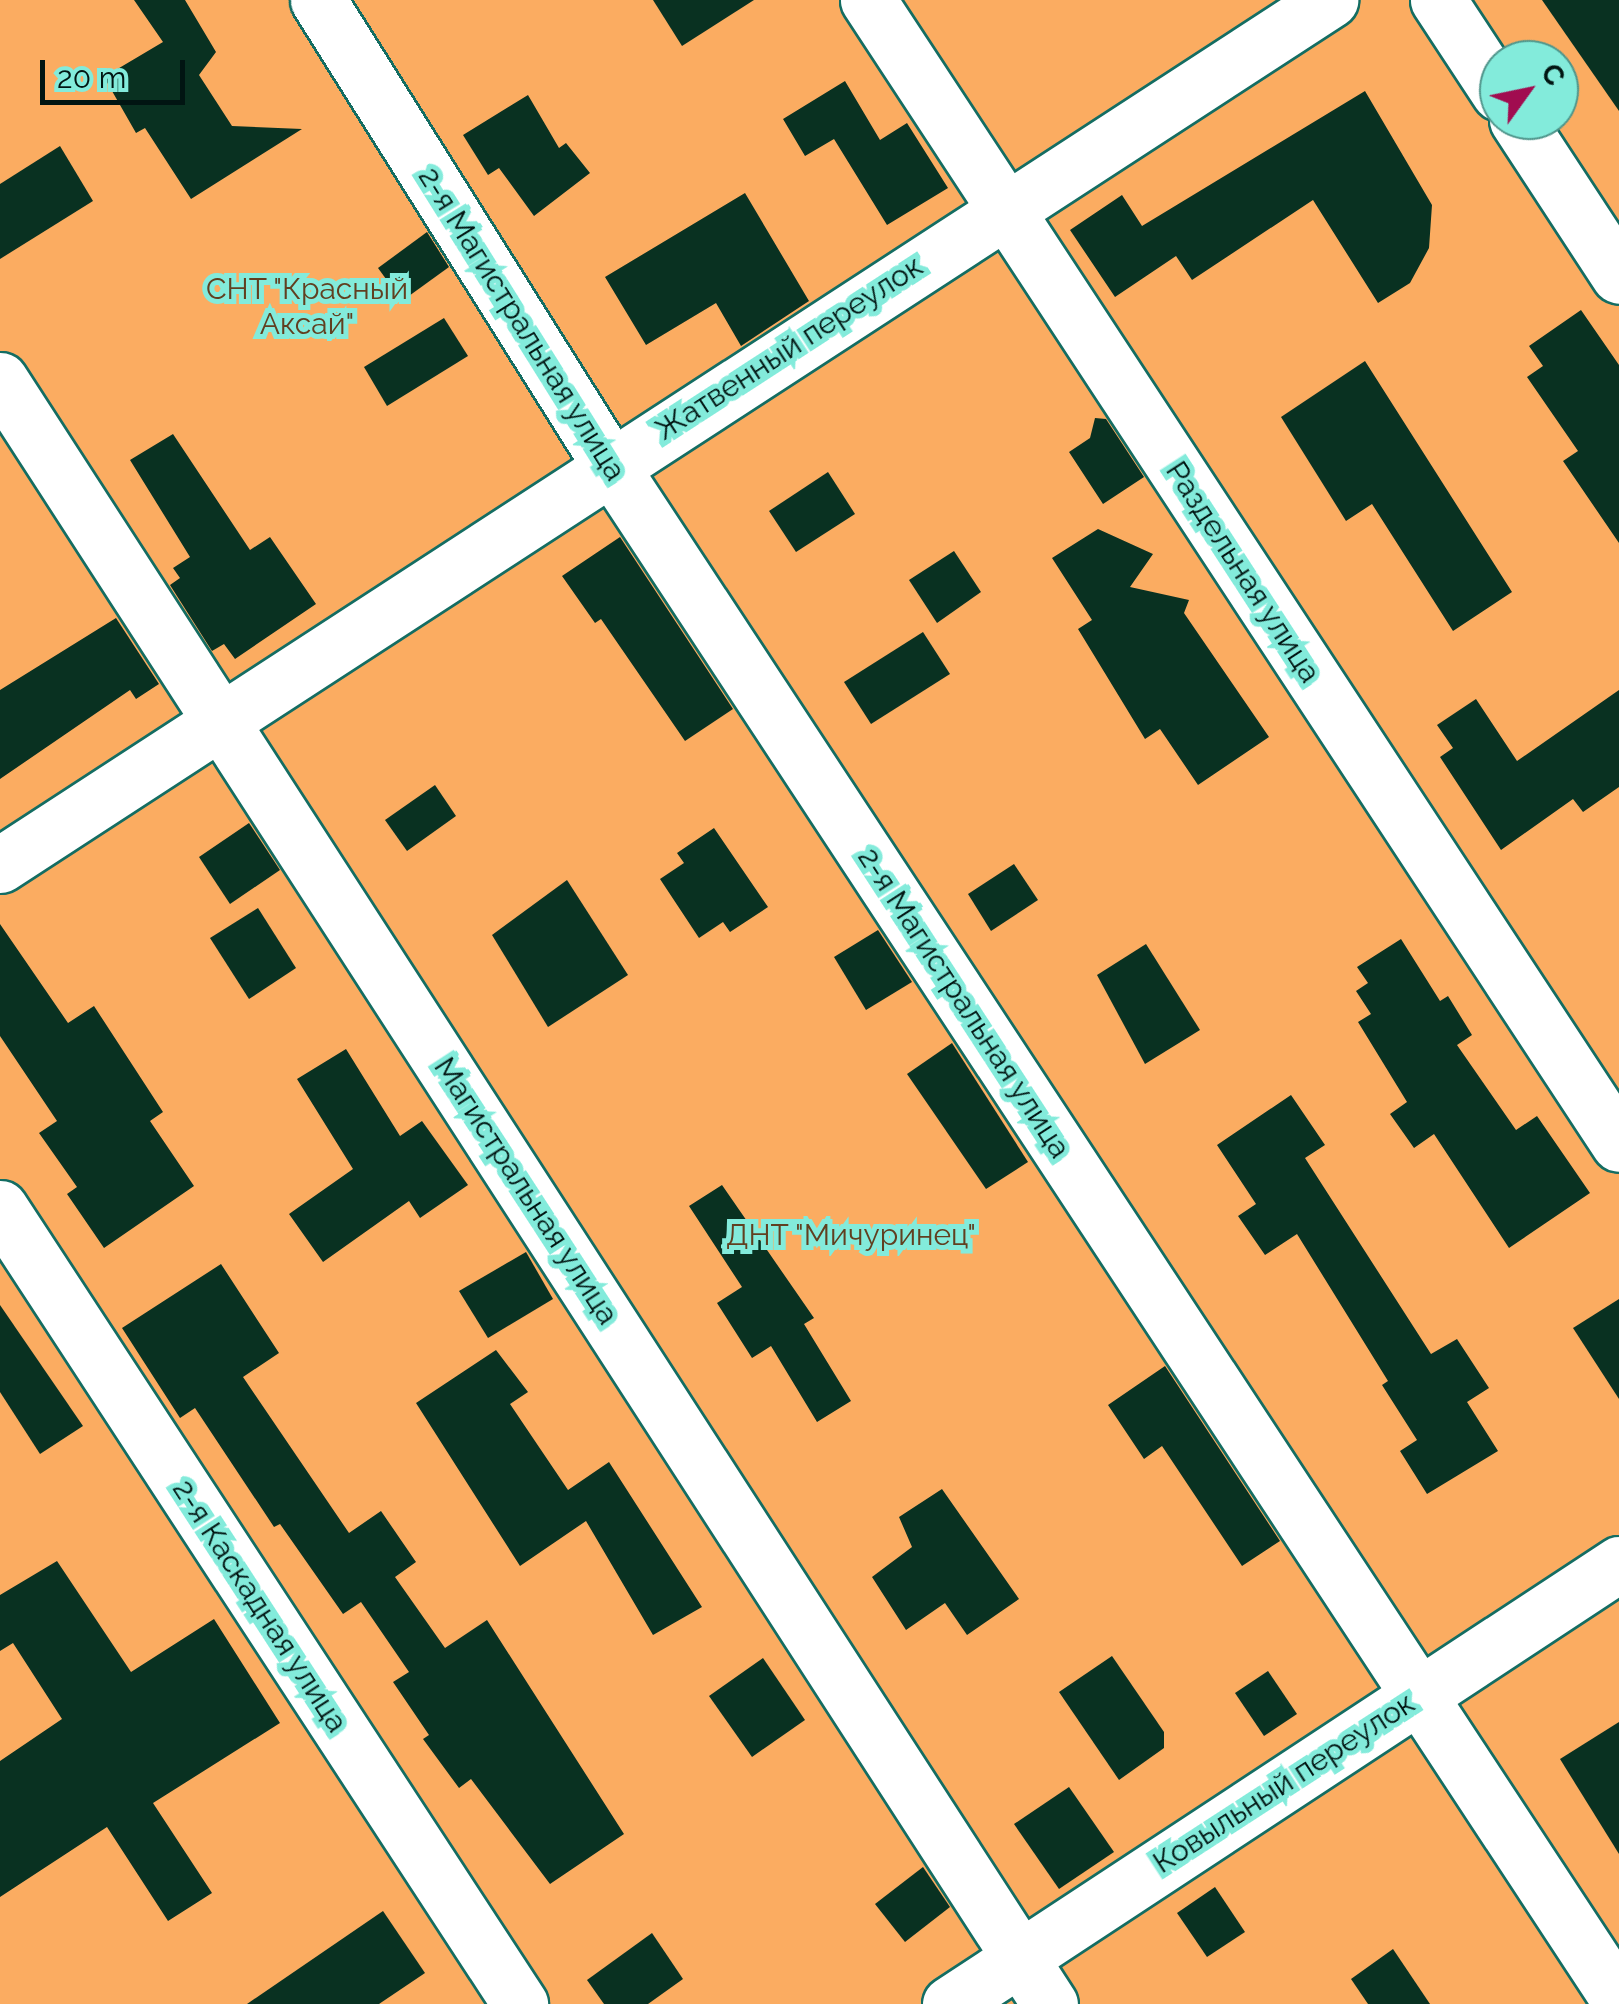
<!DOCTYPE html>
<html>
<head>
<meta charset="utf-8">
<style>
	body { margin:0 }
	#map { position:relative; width:1619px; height:2004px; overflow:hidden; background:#83ebdb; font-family:Raleway,sans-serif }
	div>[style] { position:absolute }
	.green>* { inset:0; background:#fbac61 }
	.building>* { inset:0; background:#093121 }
	.roads { filter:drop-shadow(2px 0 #146d62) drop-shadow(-2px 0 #146d62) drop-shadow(0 2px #146d62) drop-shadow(0 -2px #146d62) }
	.minor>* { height:55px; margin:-27.5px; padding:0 27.5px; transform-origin:27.5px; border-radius:27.5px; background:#fff }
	span { translate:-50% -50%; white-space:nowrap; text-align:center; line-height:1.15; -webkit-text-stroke:10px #83ebdb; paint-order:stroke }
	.park-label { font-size:30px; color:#613f20 }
	.street-label { font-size:30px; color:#011512 }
	.north { position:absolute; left:1479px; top:40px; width:100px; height:100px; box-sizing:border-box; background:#83ebdb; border:2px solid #4f958b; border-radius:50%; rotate:57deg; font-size:28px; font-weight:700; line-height:40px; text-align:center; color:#011512 }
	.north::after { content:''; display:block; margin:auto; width:35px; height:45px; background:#a10c50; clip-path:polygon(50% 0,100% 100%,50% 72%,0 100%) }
	.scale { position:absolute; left:40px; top:60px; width:145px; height:45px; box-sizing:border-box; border:5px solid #011512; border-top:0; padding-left:12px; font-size:30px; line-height:35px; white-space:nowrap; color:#011512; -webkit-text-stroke:8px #83ebdb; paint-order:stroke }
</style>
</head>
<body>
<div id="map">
	<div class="green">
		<i style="clip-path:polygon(evenodd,0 0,1619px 0,1619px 2004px,0 2004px,0 0,1499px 60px,1559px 60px,1559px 120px,1499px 120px,1499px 60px)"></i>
	</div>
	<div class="building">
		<i style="clip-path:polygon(134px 0,185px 0,216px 52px,199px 75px,232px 126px,302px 129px,191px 199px,145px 128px,136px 133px,104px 77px,163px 42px)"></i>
		<i style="clip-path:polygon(653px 0,754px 0,682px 46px)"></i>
		<i style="clip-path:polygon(1542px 0,1619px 0,1619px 111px)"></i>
		<i style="clip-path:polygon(845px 81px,880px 140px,907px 123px,948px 188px,887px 225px,834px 139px,805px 156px,783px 119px)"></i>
		<i style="clip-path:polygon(1365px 91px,1432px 205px,1429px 248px,1410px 283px,1378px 303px,1313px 200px,1192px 280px,1176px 256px,1115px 297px,1070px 230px,1122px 195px,1142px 226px)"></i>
		<i style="clip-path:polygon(528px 95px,559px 148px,566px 143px,590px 173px,534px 216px,499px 168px,488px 175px,463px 135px)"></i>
		<i style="clip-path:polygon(60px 146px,93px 201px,0 259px,0 184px)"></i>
		<i style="clip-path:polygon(745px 193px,809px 301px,741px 346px,716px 303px,646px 345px,605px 277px)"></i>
		<i style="clip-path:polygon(427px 232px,449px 267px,402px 301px,378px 268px)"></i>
		<i style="clip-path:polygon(1581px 310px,1619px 365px,1619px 543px,1563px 461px,1578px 451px,1527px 377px,1543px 366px,1529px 346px)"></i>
		<i style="clip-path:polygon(444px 318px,468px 356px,387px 406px,364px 367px)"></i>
		<i style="clip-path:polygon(1365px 361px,1512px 592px,1453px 631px,1372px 504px,1346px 521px,1281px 417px)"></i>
		<i style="clip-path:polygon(1095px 418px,1106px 419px,1144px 477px,1103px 504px,1069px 452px,1090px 438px)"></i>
		<i style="clip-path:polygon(173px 434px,250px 550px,270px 537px,316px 604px,235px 659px,224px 644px,212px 651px,170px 585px,180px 578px,173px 568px,190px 557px,130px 460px)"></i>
		<i style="clip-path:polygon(828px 472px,855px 514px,796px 552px,769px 511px)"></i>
		<i style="clip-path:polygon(1098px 529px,1153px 554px,1130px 587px,1189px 600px,1184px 613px,1269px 737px,1198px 785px,1160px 729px,1145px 739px,1078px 629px,1092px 620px,1052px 558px)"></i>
		<i style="clip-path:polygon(620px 537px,733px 709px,685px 741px,601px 619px,595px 623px,562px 576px)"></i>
		<i style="clip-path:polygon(954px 551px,981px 592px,937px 623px,909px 580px)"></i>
		<i style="clip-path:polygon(116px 618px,159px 684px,136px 699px,130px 690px,0 779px,0 690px)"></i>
		<i style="clip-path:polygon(923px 632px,950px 674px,871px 724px,844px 682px)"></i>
		<i style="clip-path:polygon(1619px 690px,1619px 787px,1583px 812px,1573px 799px,1501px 850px,1440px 757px,1453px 748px,1437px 725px,1476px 699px,1517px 761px)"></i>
		<i style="clip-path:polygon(435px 785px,456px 816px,407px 851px,385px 820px)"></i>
		<i style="clip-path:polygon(249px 823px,280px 870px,230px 904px,199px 857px)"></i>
		<i style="clip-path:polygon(714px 828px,768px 907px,730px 932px,723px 922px,699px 938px,660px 879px,684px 863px,677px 853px)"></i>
		<i style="clip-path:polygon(1014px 864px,1038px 900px,991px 931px,968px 894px)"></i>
		<i style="clip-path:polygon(567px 880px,628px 975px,548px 1027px,492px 935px)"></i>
		<i style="clip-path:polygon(258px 908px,296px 968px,249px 999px,210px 938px)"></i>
		<i style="clip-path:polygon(0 924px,68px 1023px,94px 1006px,163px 1112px,150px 1121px,194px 1186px,104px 1248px,67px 1194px,77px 1187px,39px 1133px,57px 1121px,0 1036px)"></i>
		<i style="clip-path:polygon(878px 930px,912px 982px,866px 1010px,834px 957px)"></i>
		<i style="clip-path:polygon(1401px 939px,1440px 1001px,1448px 996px,1472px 1035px,1457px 1045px,1516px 1130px,1537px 1116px,1590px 1193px,1509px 1248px,1434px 1134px,1414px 1148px,1390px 1114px,1407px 1102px,1358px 1022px,1371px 1014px,1356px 991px,1368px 983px,1357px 967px)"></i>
		<i style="clip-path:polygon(1146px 944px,1200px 1030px,1145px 1064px,1097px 975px)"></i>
		<i style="clip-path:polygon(952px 1043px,1028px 1162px,986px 1189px,907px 1074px)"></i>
		<i style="clip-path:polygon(346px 1049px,400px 1136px,422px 1121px,468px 1185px,420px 1218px,409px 1201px,323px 1262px,289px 1214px,353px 1169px,297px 1079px)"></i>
		<i style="clip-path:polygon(1291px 1095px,1325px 1145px,1305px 1158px,1431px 1354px,1457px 1339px,1489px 1388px,1467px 1402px,1498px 1451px,1427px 1494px,1400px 1451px,1417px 1440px,1382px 1385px,1388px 1381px,1297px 1234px,1265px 1255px,1238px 1216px,1256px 1204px,1217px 1145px)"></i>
		<i style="clip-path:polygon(722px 1185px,814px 1318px,804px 1324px,851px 1401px,817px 1422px,771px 1346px,752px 1358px,717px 1303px,742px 1287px,689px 1206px)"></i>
		<i style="clip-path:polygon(526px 1252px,553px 1299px,488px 1338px,459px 1291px)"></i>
		<i style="clip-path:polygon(221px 1264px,279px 1353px,243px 1377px,349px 1533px,381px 1511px,416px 1562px,395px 1577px,445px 1648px,487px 1620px,624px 1834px,550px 1884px,471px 1779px,459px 1788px,423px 1739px,429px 1735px,393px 1682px,409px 1672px,361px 1602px,343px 1614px,280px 1524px,274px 1527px,195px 1408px,180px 1418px,122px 1328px)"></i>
		<i style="clip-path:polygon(1619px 1299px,1619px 1399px,1573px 1328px)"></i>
		<i style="clip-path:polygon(0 1305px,83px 1426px,40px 1454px,0 1392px)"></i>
		<i style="clip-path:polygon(496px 1350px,528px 1392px,510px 1404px,568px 1490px,609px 1462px,702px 1607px,653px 1635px,586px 1521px,520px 1566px,416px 1403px)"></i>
		<i style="clip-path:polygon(1165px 1366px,1280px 1541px,1242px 1566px,1162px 1446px,1144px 1459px,1108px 1405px)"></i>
		<i style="clip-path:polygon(942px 1489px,1019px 1599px,967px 1635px,945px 1603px,906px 1630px,872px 1577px,912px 1547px,899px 1517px)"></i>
		<i style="clip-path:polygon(57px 1561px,131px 1672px,214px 1619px,280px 1723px,153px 1803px,212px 1893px,168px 1921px,107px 1827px,0 1897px,0 1761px,62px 1719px,13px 1643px,0 1651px,0 1595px)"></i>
		<i style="clip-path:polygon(1112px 1656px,1164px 1732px,1164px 1748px,1119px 1780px,1059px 1692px)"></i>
		<i style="clip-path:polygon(763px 1658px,805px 1720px,752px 1757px,709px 1696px)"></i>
		<i style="clip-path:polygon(1268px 1671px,1297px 1714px,1264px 1736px,1235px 1693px)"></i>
		<i style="clip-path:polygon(1619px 1722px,1619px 1854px,1560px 1759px)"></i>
		<i style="clip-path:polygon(1069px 1787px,1114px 1852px,1059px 1889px,1014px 1824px)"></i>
		<i style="clip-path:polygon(923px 1867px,950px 1907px,905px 1942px,875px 1904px)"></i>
		<i style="clip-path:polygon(1215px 1887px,1245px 1932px,1207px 1957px,1177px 1913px)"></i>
		<i style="clip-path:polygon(383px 1911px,425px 1973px,379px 2004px,247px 2004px)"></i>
		<i style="clip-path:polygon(652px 1933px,683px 1979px,648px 2004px,604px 2004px,587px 1980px)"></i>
		<i style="clip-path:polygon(1393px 1949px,1430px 2004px,1368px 2004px,1351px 1979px)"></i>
	</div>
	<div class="roads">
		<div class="minor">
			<i style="left:318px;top:0;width:549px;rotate:57.87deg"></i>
			<i style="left:610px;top:465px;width:1837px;rotate:56.68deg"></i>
			<i style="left:868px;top:0;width:1368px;rotate:56.72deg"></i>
			<i style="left:1438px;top:0;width:111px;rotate:56.7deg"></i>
			<i style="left:1517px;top:120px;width:186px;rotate:56.8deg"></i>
			<i style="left:0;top:380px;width:1934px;rotate:57.12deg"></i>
			<i style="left:0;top:865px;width:1587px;rotate:-33.04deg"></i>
			<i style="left:0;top:1208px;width:951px;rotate:56.84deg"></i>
			<i style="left:950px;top:2004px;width:801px;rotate:-33.33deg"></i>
		</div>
	</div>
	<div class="park-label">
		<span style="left:307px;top:306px">СНТ "Красный<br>Аксай"</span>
		<span style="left:851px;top:1235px">ДНТ "Мичуринец"</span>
	</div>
	<div class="street-label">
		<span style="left:522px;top:324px;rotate:58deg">2-я Магистральная улица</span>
		<span style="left:789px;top:348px;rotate:-33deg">Жатвенный переулок</span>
		<span style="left:1243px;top:572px;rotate:57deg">Раздельная улица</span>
		<span style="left:964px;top:1003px;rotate:57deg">2-я Магистральная улица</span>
		<span style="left:526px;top:1191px;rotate:57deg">Магистральная улица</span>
		<span style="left:260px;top:1606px;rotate:57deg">2-я Каскадная улица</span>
		<span style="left:1284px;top:1783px;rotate:-33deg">Ковыльный переулок</span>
	</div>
	<div class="north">С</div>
	<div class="scale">20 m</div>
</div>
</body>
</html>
